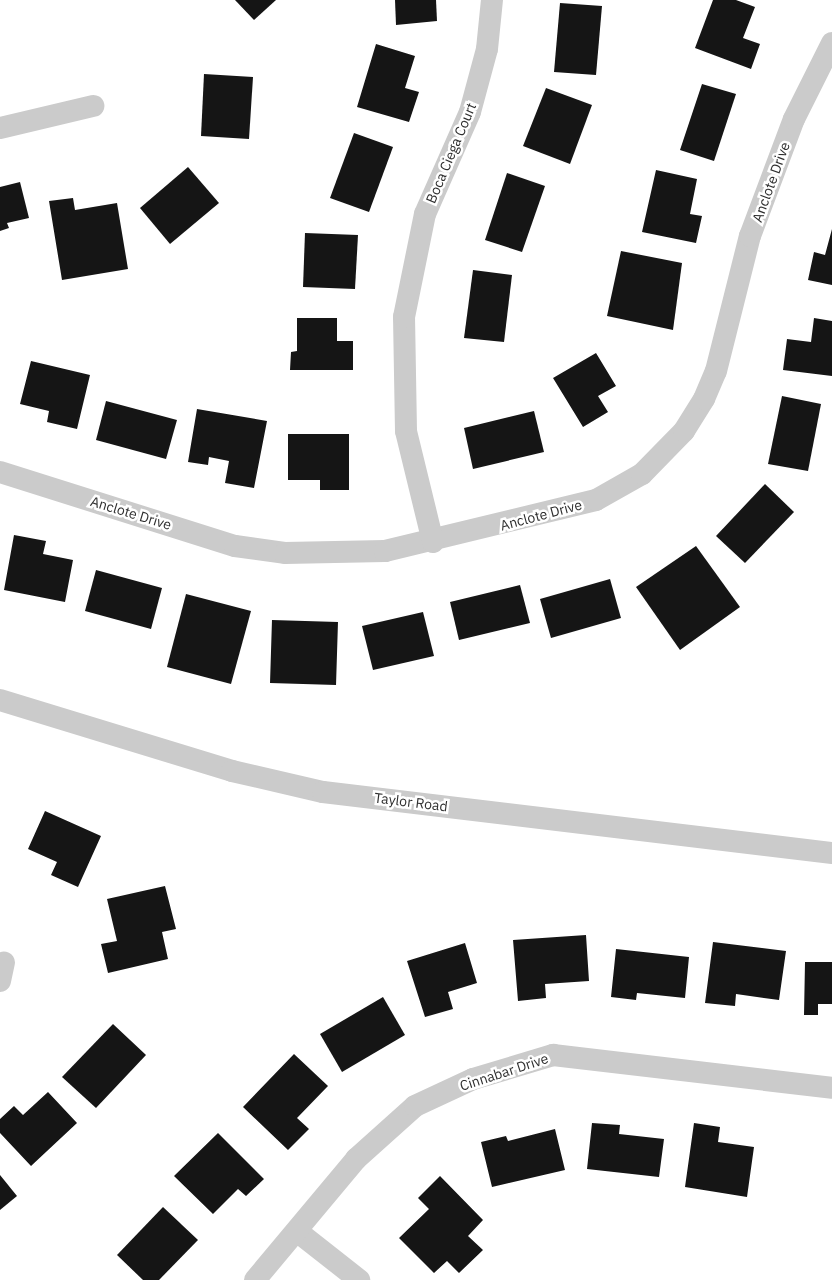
<!DOCTYPE html>
<html>
<head>
<meta charset="utf-8">
<style>
	body { margin:0 }
	#map { position:relative; width:832px; height:1280px; overflow:hidden; background:#fff; font-family:"IBM Plex Sans",sans-serif }
	div>[style] { position:absolute }
	.building>* { inset:0; background:#151515 }
	.street>* { height:22px; margin:-11px; padding:0 11px; transform-origin:11px; border-radius:11px; background:#cbcbcb }
	span { translate:-50% -50%; white-space:nowrap; text-align:center; line-height:1.15; -webkit-text-stroke:5px #fff; paint-order:stroke }
	.street-label { font-size:14px; color:#2e2e2e }
</style>
</head>
<body>
<div id="map">
	<div class="building">
		<i style="clip-path:polygon(235px 0,276px 0,254px 20px)"></i>
		<i style="clip-path:polygon(395px 0,436px 0,437px 21px,396px 25px)"></i>
		<i style="clip-path:polygon(713px 0,736px 0,755px 7px,743px 38px,760px 44px,751px 69px,695px 48px)"></i>
		<i style="clip-path:polygon(560px 3px,602px 6px,596px 75px,554px 72px)"></i>
		<i style="clip-path:polygon(376px 44px,415px 56px,405px 88px,419px 92px,409px 122px,357px 107px)"></i>
		<i style="clip-path:polygon(204px 74px,253px 77px,249px 139px,201px 136px)"></i>
		<i style="clip-path:polygon(702px 84px,736px 94px,714px 161px,680px 150px)"></i>
		<i style="clip-path:polygon(546px 88px,592px 105px,570px 164px,523px 146px)"></i>
		<i style="clip-path:polygon(354px 133px,393px 147px,369px 212px,330px 198px)"></i>
		<i style="clip-path:polygon(188px 167px,219px 203px,170px 244px,140px 208px)"></i>
		<i style="clip-path:polygon(656px 170px,697px 179px,690px 214px,702px 216px,696px 243px,642px 232px)"></i>
		<i style="clip-path:polygon(507px 173px,545px 186px,522px 252px,485px 240px)"></i>
		<i style="clip-path:polygon(20px 182px,29px 218px,7px 223px,9px 228px,0 231px,0 187px)"></i>
		<i style="clip-path:polygon(73px 198px,75px 210px,117px 203px,128px 269px,62px 280px,49px 201px)"></i>
		<i style="clip-path:polygon(832px 229px,832px 285px,808px 280px,814px 252px,825px 255px)"></i>
		<i style="clip-path:polygon(305px 233px,358px 235px,355px 289px,303px 287px)"></i>
		<i style="clip-path:polygon(621px 251px,682px 263px,673px 330px,607px 316px)"></i>
		<i style="clip-path:polygon(473px 270px,512px 275px,504px 342px,464px 338px)"></i>
		<i style="clip-path:polygon(297px 318px,337px 318px,337px 341px,353px 341px,353px 370px,290px 370px,291px 352px,297px 351px)"></i>
		<i style="clip-path:polygon(814px 318px,832px 321px,832px 376px,783px 370px,787px 339px,811px 342px)"></i>
		<i style="clip-path:polygon(596px 353px,616px 386px,598px 396px,608px 412px,583px 427px,553px 378px)"></i>
		<i style="clip-path:polygon(31px 361px,90px 375px,77px 429px,47px 422px,49px 411px,20px 404px)"></i>
		<i style="clip-path:polygon(782px 396px,821px 404px,808px 471px,768px 464px)"></i>
		<i style="clip-path:polygon(106px 401px,177px 420px,166px 459px,96px 440px)"></i>
		<i style="clip-path:polygon(197px 409px,267px 421px,254px 488px,225px 483px,229px 461px,209px 457px,208px 465px,188px 462px)"></i>
		<i style="clip-path:polygon(534px 411px,544px 452px,473px 469px,464px 428px)"></i>
		<i style="clip-path:polygon(288px 434px,349px 434px,349px 490px,320px 490px,320px 480px,288px 480px)"></i>
		<i style="clip-path:polygon(765px 484px,794px 512px,745px 563px,716px 536px)"></i>
		<i style="clip-path:polygon(14px 535px,46px 541px,43px 554px,73px 560px,65px 602px,4px 590px)"></i>
		<i style="clip-path:polygon(696px 546px,740px 607px,680px 650px,636px 587px)"></i>
		<i style="clip-path:polygon(96px 570px,162px 588px,151px 629px,85px 611px)"></i>
		<i style="clip-path:polygon(610px 579px,621px 618px,551px 638px,540px 599px)"></i>
		<i style="clip-path:polygon(520px 585px,530px 623px,459px 640px,450px 602px)"></i>
		<i style="clip-path:polygon(186px 594px,251px 611px,231px 684px,167px 667px)"></i>
		<i style="clip-path:polygon(423px 612px,434px 656px,373px 670px,362px 626px)"></i>
		<i style="clip-path:polygon(272px 620px,338px 622px,336px 685px,270px 683px)"></i>
		<i style="clip-path:polygon(45px 811px,101px 836px,78px 887px,51px 875px,57px 862px,28px 849px)"></i>
		<i style="clip-path:polygon(165px 886px,176px 929px,162px 932px,168px 959px,108px 973px,101px 944px,117px 941px,107px 899px)"></i>
		<i style="clip-path:polygon(586px 935px,589px 981px,545px 984px,546px 998px,518px 1001px,513px 940px)"></i>
		<i style="clip-path:polygon(713px 942px,786px 951px,779px 1000px,736px 994px,735px 1006px,705px 1003px)"></i>
		<i style="clip-path:polygon(465px 943px,477px 983px,448px 992px,453px 1009px,425px 1017px,407px 961px)"></i>
		<i style="clip-path:polygon(616px 949px,689px 957px,685px 998px,637px 993px,636px 1000px,611px 997px)"></i>
		<i style="clip-path:polygon(805px 962px,832px 962px,832px 1004px,818px 1004px,818px 1015px,804px 1015px)"></i>
		<i style="clip-path:polygon(383px 997px,405px 1035px,342px 1072px,320px 1034px)"></i>
		<i style="clip-path:polygon(113px 1024px,146px 1055px,96px 1108px,62px 1077px)"></i>
		<i style="clip-path:polygon(294px 1054px,328px 1086px,297px 1118px,309px 1129px,288px 1150px,243px 1107px)"></i>
		<i style="clip-path:polygon(48px 1092px,77px 1123px,31px 1166px,0 1133px,0 1119px,14px 1106px,23px 1115px)"></i>
		<i style="clip-path:polygon(592px 1123px,620px 1125px,619px 1134px,664px 1139px,659px 1177px,587px 1169px)"></i>
		<i style="clip-path:polygon(694px 1123px,720px 1127px,718px 1142px,754px 1147px,747px 1197px,685px 1187px)"></i>
		<i style="clip-path:polygon(555px 1129px,565px 1170px,492px 1187px,481px 1142px,506px 1136px,508px 1141px)"></i>
		<i style="clip-path:polygon(218px 1133px,264px 1179px,246px 1196px,238px 1189px,213px 1214px,174px 1176px)"></i>
		<i style="clip-path:polygon(0 1175px,17px 1196px,0 1210px)"></i>
		<i style="clip-path:polygon(440px 1176px,483px 1220px,468px 1236px,483px 1250px,459px 1273px,447px 1261px,434px 1273px,399px 1238px,429px 1209px,418px 1198px)"></i>
		<i style="clip-path:polygon(163px 1207px,198px 1240px,159px 1280px,143px 1280px,117px 1255px)"></i>
	</div>
	<div class="street">
		<i style="left:0;top:128px;width:96px;rotate:-13.3deg"></i>
		<i style="left:0;top:472px;width:246px;rotate:17.5deg"></i>
		<i style="left:235px;top:546px;width:50px;rotate:8deg"></i>
		<i style="left:285px;top:553px;width:100px;rotate:-1.1deg"></i>
		<i style="left:385px;top:551px;width:217px;rotate:-13.6deg"></i>
		<i style="left:596px;top:500px;width:53px;rotate:-29.5deg"></i>
		<i style="left:642px;top:474px;width:60px;rotate:-45.7deg"></i>
		<i style="left:684px;top:431px;width:38px;rotate:-58deg"></i>
		<i style="left:704px;top:399px;width:30px;rotate:-67deg"></i>
		<i style="left:716px;top:371px;width:139px;rotate:-75.9deg"></i>
		<i style="left:750px;top:236px;width:125px;rotate:-69.4deg"></i>
		<i style="left:794px;top:119px;width:85px;rotate:-63.4deg"></i>
		<i style="left:433px;top:542px;width:114px;rotate:-103.7deg"></i>
		<i style="left:406px;top:431px;width:114px;rotate:-91deg"></i>
		<i style="left:404px;top:317px;width:105px;rotate:-78.5deg"></i>
		<i style="left:425px;top:214px;width:111px;rotate:-66.2deg"></i>
		<i style="left:470px;top:112px;width:65px;rotate:-74.9deg"></i>
		<i style="left:487px;top:49px;width:49px;rotate:-84.2deg"></i>
		<i style="left:0;top:700px;width:243px;rotate:17deg"></i>
		<i style="left:232px;top:771px;width:93px;rotate:13deg"></i>
		<i style="left:323px;top:792px;width:513px;rotate:6.83deg"></i>
		<i style="left:0;top:981px;width:19px;rotate:-78deg"></i>
		<i style="left:298px;top:1232px;width:78px;rotate:38.2deg"></i>
		<i style="left:255px;top:1280px;width:158px;rotate:-50.1deg"></i>
		<i style="left:356px;top:1159px;width:79px;rotate:-41.9deg"></i>
		<i style="left:415px;top:1106px;width:64px;rotate:-25deg"></i>
		<i style="left:473px;top:1079px;width:84px;rotate:-16.7deg"></i>
		<i style="left:553px;top:1055px;width:281px;rotate:6.7deg"></i>
	</div>
	<div class="street-label">
		<span style="left:451px;top:153px;rotate:-67deg">Boca Ciega Court</span>
		<span style="left:771px;top:182px;rotate:-70deg">Anclote Drive</span>
		<span style="left:131px;top:513px;rotate:17deg">Anclote Drive</span>
		<span style="left:541px;top:515px;rotate:-15deg">Anclote Drive</span>
		<span style="left:411px;top:802px;rotate:7deg">Taylor Road</span>
		<span style="left:504px;top:1072px;rotate:-18deg">Cinnabar Drive</span>
	</div>
</div>
</body>
</html>
